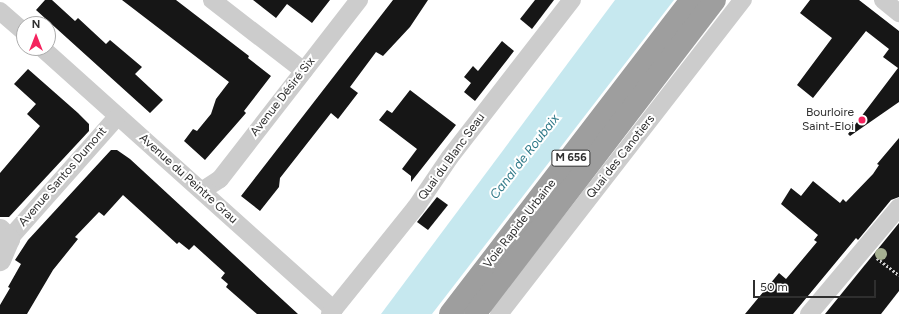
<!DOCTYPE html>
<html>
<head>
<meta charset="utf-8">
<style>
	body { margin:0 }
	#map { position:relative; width:899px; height:314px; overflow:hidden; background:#fff; font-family:Figtree,sans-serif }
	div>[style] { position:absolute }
	.water>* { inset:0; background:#c6e8ef }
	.building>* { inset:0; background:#161616 }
	.path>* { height:2.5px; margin-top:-1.25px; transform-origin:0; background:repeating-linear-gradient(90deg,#ccc 0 2px,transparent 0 4px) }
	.minor>* { height:18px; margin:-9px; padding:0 9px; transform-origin:9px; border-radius:9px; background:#ccc }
	.tertiary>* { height:22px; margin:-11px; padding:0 11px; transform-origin:11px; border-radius:11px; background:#ccc }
	.trunk>* { height:22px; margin:-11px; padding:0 11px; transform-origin:11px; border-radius:11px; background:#9e9e9e }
	.trees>* { width:12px; height:12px; margin:-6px; border-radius:50%; background:#a6b092 }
	.dots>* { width:11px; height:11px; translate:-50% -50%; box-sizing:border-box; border:2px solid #fff; border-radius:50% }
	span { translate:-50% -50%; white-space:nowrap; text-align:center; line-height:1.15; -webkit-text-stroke:4px #fff; paint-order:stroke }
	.shield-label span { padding:1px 3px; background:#fff; border:1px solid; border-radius:3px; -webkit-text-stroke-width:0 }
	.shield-label { font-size:11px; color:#2f2f2f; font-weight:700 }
	.street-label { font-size:12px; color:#2f2f2f }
	.poi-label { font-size:12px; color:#2f2f2f }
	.right { translate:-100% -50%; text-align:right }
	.water-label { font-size:13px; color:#327b8a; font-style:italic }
	.north { position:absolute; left:16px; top:16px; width:40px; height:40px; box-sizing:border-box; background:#fff; border:1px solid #acacac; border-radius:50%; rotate:0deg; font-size:11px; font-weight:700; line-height:16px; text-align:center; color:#2f2f2f }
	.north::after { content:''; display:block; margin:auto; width:14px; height:18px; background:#f4235e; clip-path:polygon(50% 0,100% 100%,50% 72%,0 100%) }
	.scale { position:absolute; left:753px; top:280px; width:123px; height:18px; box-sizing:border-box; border:2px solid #2f2f2f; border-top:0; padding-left:5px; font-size:12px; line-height:14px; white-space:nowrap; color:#2f2f2f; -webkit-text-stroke:3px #fff; paint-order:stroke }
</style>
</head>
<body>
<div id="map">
	<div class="water">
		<i style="clip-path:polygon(615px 0,674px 0,432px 314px,381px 314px)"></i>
	</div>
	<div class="building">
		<i style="clip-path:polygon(45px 0,52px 0,75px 21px,78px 18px,106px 44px,110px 40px,142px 67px,135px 74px,163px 100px,150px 113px,36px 10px)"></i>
		<i style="clip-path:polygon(122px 0,176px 0,249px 56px,248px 58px,271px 76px,244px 111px,246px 113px,205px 160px,184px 141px,193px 129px,197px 131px,211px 114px,216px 99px,229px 82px)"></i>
		<i style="clip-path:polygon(253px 0,330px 0,312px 23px,287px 4px,276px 18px)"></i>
		<i style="clip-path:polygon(393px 0,428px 0,410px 27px,383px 56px,376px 52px,350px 87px,358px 93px,338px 119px,331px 113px,280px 178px,279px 187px,260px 211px,241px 196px)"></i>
		<i style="clip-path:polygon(535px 0,554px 0,532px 29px,520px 19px)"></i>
		<i style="clip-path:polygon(810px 0,859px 0,899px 31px,899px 102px,850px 136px,848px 134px,898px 68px,883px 57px,889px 49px,866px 31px,813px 98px,797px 85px,832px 38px,800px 13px)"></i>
		<i style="clip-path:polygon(502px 41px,514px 51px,475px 101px,464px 92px,471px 83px,464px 77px,473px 66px,478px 71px)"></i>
		<i style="clip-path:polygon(28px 69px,78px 113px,89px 124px,89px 131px,9px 217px,0 217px,0 173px,40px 126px,27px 114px,36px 104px,14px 84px)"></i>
		<i style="clip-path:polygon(410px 90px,456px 125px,411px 182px,411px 176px,402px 169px,417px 149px,379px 120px,387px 110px,392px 113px)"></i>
		<i style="clip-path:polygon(899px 138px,899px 197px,891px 200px,858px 240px,856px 238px,793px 314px,745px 314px,779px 273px,786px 279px,817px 242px,814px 240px,818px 235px,781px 204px,791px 188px,801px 196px,813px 181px,840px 203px,843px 199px,846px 202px,873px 174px,879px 165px,877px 164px)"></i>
		<i style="clip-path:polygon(111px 150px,117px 150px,130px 159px,298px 314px,257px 314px,226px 287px,228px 284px,221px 278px,225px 273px,194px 245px,189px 250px,179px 242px,177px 244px,123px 195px,104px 216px,99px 212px,75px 237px,78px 239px,53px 270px,27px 314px,0 314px,0 305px,10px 288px,8px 287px,21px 264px,15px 260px,28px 240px)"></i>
		<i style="clip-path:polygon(437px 197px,448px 205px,428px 230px,417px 222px)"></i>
		<i style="clip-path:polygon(899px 223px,899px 291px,881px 314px,825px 314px)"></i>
	</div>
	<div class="path">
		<i style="left:877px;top:258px;width:28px;rotate:38deg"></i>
	</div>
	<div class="minor">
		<i style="left:212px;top:0;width:116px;rotate:37.7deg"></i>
		<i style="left:883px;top:0;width:21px;rotate:39deg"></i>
		<i style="left:0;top:11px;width:32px;rotate:41deg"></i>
		<i style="left:42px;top:48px;width:392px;rotate:41.9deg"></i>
		<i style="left:203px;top:190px;width:20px;rotate:-33deg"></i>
		<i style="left:220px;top:179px;width:227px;rotate:-52.2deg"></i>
		<i style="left:9px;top:239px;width:164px;rotate:-48.5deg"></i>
		<i style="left:330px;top:314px;width:137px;rotate:-51.2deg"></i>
		<i style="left:416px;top:207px;width:60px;rotate:-55.8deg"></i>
		<i style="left:450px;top:157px;width:199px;rotate:-52.2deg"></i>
		<i style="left:499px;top:314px;width:398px;rotate:-52.2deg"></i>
		<i style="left:809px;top:314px;width:140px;rotate:-49.9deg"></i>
	</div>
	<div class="tertiary">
		<i style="left:0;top:230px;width:13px;rotate:45deg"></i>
		<i style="left:9px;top:239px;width:23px;rotate:113deg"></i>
	</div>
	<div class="trunk">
		<i style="left:450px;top:314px;width:396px;rotate:-52.5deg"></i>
		<i style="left:475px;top:314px;width:395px;rotate:-52.6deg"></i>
	</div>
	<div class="trees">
		<i style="left:881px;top:254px"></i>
	</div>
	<div class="dots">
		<i style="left:862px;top:120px;background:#f4235e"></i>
	</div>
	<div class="shield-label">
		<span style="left:571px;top:158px">M 656</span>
	</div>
	<div class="street-label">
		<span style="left:283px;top:97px;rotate:-52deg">Avenue Désiré Six</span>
		<span style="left:452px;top:157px;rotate:-54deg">Quai du Blanc Seau</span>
		<span style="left:621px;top:157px;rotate:-52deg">Quai des Canotiers</span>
		<span style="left:63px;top:177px;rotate:-49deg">Avenue Santos Dumont</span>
		<span style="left:188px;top:179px;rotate:42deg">Avenue du Peintre Grau</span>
		<span style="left:520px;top:224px;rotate:-52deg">Voie Rapide Urbaine</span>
	</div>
	<div class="poi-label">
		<span class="right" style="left:854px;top:120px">Bourloire<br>Saint-Eloi</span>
	</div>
	<div class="water-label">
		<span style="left:525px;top:157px;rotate:-52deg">Canal de Roubaix</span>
	</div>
	<div class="north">N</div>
	<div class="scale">50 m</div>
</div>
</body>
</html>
